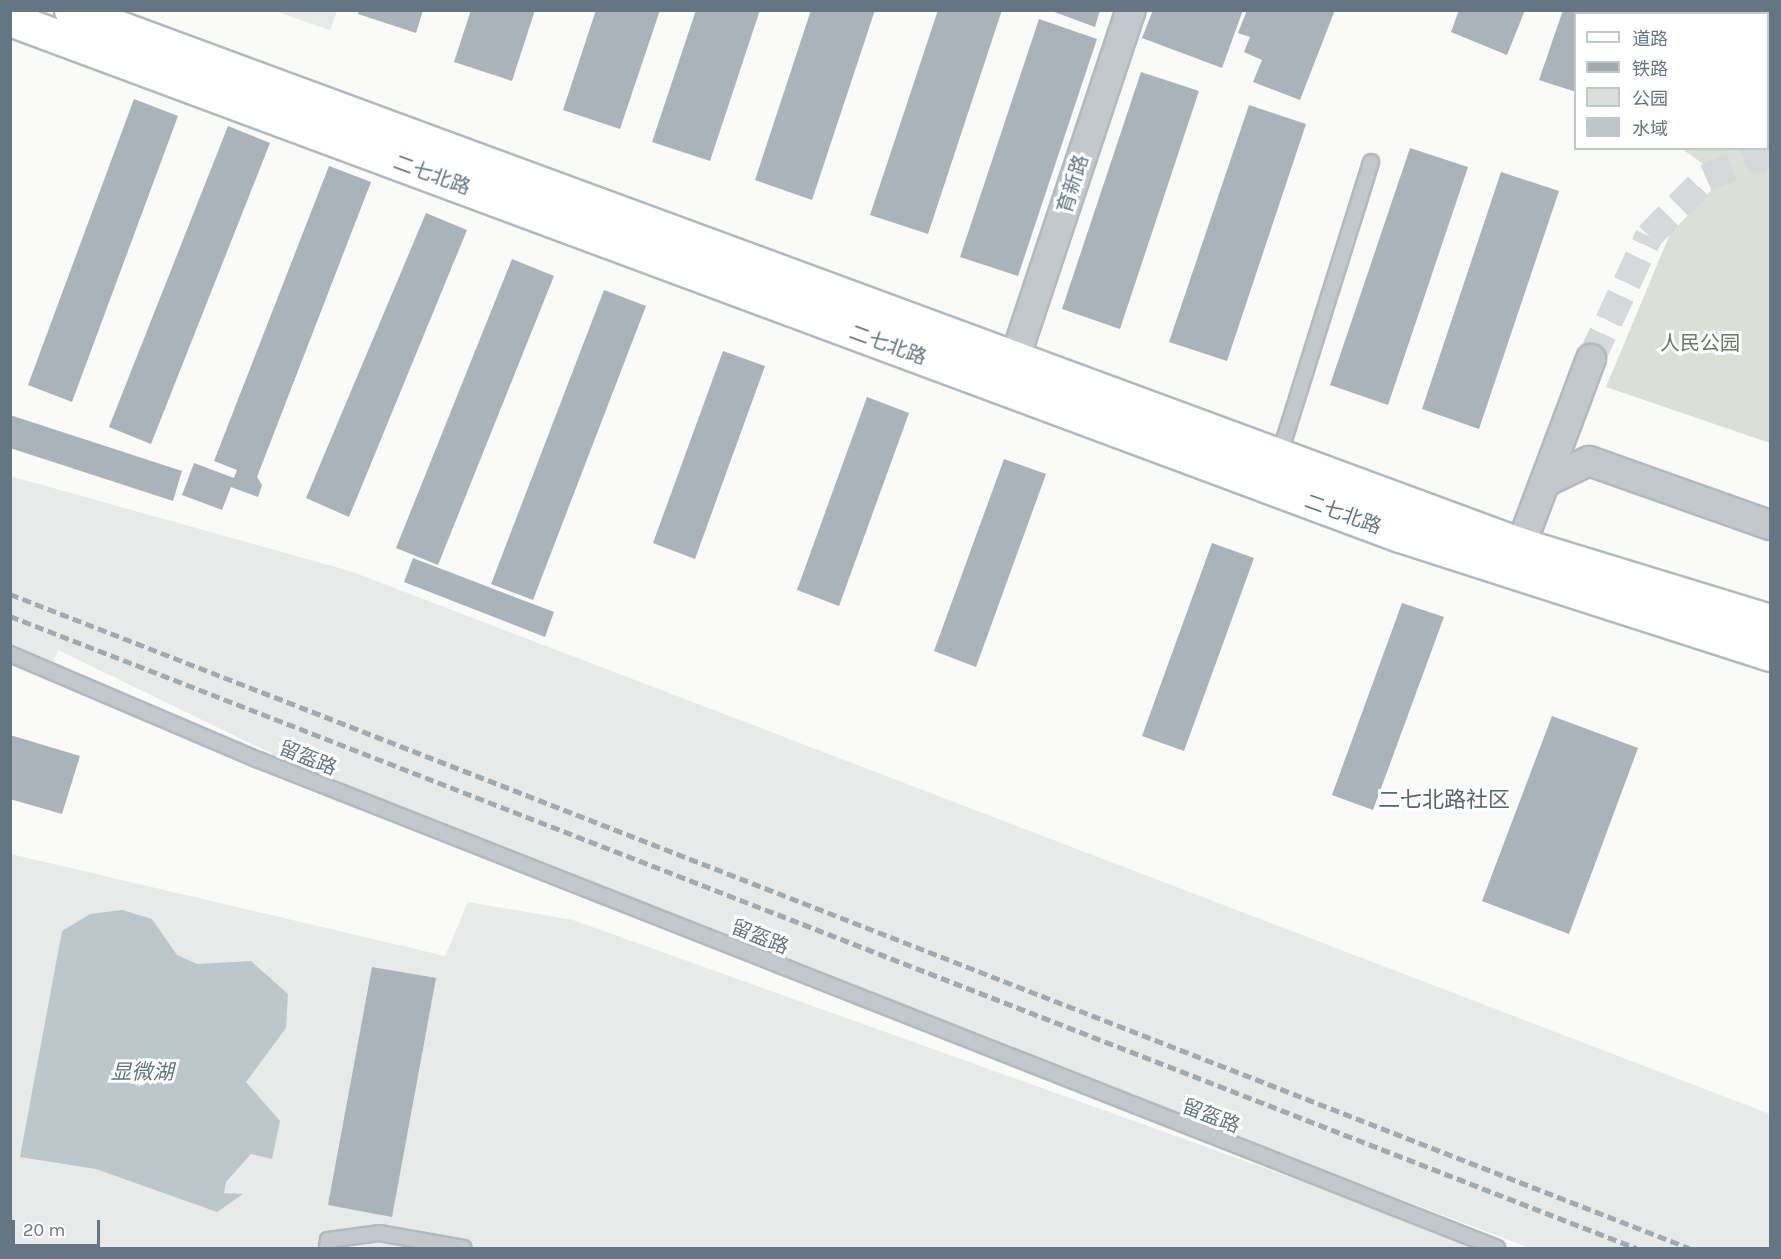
<!DOCTYPE html>
<html>
<head>
<meta charset="utf-8">
<style>
	body { margin:0 }
	#map { position:relative; width:1781px; height:1259px; overflow:hidden; background:#fafaf8; font-family:Karla,"Noto Sans SC",sans-serif }
	div>[style] { position:absolute }
	.built>* { inset:0; background:#e8e9e9 }
	.green>* { inset:0; background:#dadfd7 }
	.water>* { inset:0; background:#bbc7cb }
	.building>* { inset:0; background:#aab3b9 }
	.street-tunnel>* { height:28px; margin-top:-14px; transform-origin:0; background:repeating-linear-gradient(90deg,#d5d9db 0 28px,transparent 0 42px) }
	.roads { filter:drop-shadow(2px 0 #b3babf) drop-shadow(-2px 0 #b3babf) drop-shadow(0 2px #b3babf) drop-shadow(0 -2px #b3babf) }
	.lane>* { height:14px; margin:-7px; padding:0 7px; transform-origin:7px; border-radius:7px; background:#c3c8cc }
	.street>* { height:28px; margin:-14px; padding:0 14px; transform-origin:14px; border-radius:14px; background:#c3c8cc }
	.secondary>* { height:33px; margin:-16.5px; padding:0 16.5px; transform-origin:16.5px; border-radius:16.5px; background:#fff }
	.rail>* { height:4.5px; margin-top:-2.25px; transform-origin:0; background:repeating-linear-gradient(90deg,#a2aab0 0 9px,transparent 0 13.5px) }
	span { translate:-50% -50%; white-space:nowrap; text-align:center; line-height:1.15; -webkit-text-stroke:6px #fff; paint-order:stroke }
	.street-label { font-size:20px; color:#657683 }
	.park-label { font-size:20px; color:#687a64 }
	.water-label { font-size:21px; color:#60757c; font-style:italic }
	.quarter-label { font-size:22px; color:#57646e }
	.frame { position:absolute; inset:0; border:12px solid #657683; pointer-events:none }
	.legend { position:absolute; left:1574px; top:12px; width:195px; height:138px; box-sizing:border-box; background:#fff; border:2px solid #c1c8cd; margin:0; padding:8px 10px; list-style:none; font-size:18px; color:#657683 }
	.legend li { display:flex; align-items:center; gap:12px; height:30px }
	.legend b { width:30px; border:2px solid #c1c8cd }
	.scale { position:absolute; left:12px; top:1220px; width:88px; height:27px; box-sizing:border-box; border:3px solid #657683; border-top:0; padding-left:8px; font-size:18px; line-height:21px; white-space:nowrap; color:#657683; -webkit-text-stroke:4px #fff; paint-order:stroke }
</style>
</head>
<body>
<div id="map">
	<div class="built">
		<i style="clip-path:polygon(275px 11px,337px 10px,337px 11px,330px 30px)"></i>
		<i style="clip-path:polygon(10px 476px,350px 571px,1770px 1114px,1770px 1248px,1530px 1248px,957px 1031px,322px 778px,58px 650px,53px 665px,11px 647px)"></i>
		<i style="clip-path:polygon(11px 854px,445px 956px,468px 902px,573px 920px,1393px 1214px,1476px 1248px,11px 1248px)"></i>
	</div>
	<div class="green">
		<i style="clip-path:polygon(1721px 10px,1770px 11px,1770px 443px,1606px 387px,1670px 234px,1723px 178px,1682px 149px,1768px 148px,1768px 14px,1719px 13px)"></i>
	</div>
	<div class="water">
		<i style="clip-path:polygon(122px 910px,152px 919px,177px 955px,197px 964px,251px 961px,288px 994px,286px 1028px,246px 1082px,280px 1121px,272px 1159px,251px 1154px,226px 1182px,224px 1193px,243px 1194px,217px 1212px,96px 1169px,20px 1157px,62px 931px,90px 914px)"></i>
	</div>
	<div class="building">
		<i style="clip-path:polygon(359px 10px,423px 10px,416px 33px,358px 14px)"></i>
		<i style="clip-path:polygon(471px 10px,535px 10px,512px 81px,454px 62px)"></i>
		<i style="clip-path:polygon(596px 10px,660px 10px,620px 129px,563px 110px)"></i>
		<i style="clip-path:polygon(696px 10px,760px 10px,710px 161px,652px 142px)"></i>
		<i style="clip-path:polygon(811px 10px,875px 10px,812px 200px,755px 180px)"></i>
		<i style="clip-path:polygon(938px 10px,1002px 10px,928px 234px,870px 215px)"></i>
		<i style="clip-path:polygon(1049px 10px,1100px 10px,1095px 27px)"></i>
		<i style="clip-path:polygon(1153px 10px,1243px 10px,1222px 68px,1142px 38px)"></i>
		<i style="clip-path:polygon(1247px 10px,1335px 10px,1300px 100px,1253px 82px,1262px 60px,1244px 52px,1250px 37px,1238px 33px)"></i>
		<i style="clip-path:polygon(1459px 10px,1525px 10px,1507px 55px,1451px 32px)"></i>
		<i style="clip-path:polygon(1563px 10px,1627px 10px,1576px 14px,1576px 92px,1539px 80px)"></i>
		<i style="clip-path:polygon(1039px 19px,1097px 39px,1018px 276px,960px 257px)"></i>
		<i style="clip-path:polygon(1141px 72px,1199px 91px,1120px 329px,1062px 309px)"></i>
		<i style="clip-path:polygon(134px 99px,178px 116px,72px 402px,28px 385px)"></i>
		<i style="clip-path:polygon(1249px 105px,1306px 124px,1227px 361px,1169px 342px)"></i>
		<i style="clip-path:polygon(228px 126px,270px 143px,151px 444px,109px 427px)"></i>
		<i style="clip-path:polygon(1410px 148px,1468px 167px,1388px 405px,1330px 385px)"></i>
		<i style="clip-path:polygon(329px 166px,371px 182px,257px 477px,262px 485px,258px 497px,231px 487px,222px 510px,182px 495px,194px 463px,234px 478px,237px 470px,214px 461px)"></i>
		<i style="clip-path:polygon(1501px 172px,1559px 191px,1479px 429px,1422px 409px)"></i>
		<i style="clip-path:polygon(426px 213px,467px 230px,349px 517px,306px 498px)"></i>
		<i style="clip-path:polygon(512px 259px,554px 276px,438px 565px,396px 548px)"></i>
		<i style="clip-path:polygon(604px 290px,646px 306px,533px 600px,491px 584px)"></i>
		<i style="clip-path:polygon(723px 351px,765px 366px,695px 559px,653px 543px)"></i>
		<i style="clip-path:polygon(867px 397px,909px 413px,839px 606px,797px 590px)"></i>
		<i style="clip-path:polygon(10px 415px,182px 471px,173px 501px,10px 448px)"></i>
		<i style="clip-path:polygon(1004px 459px,1046px 474px,976px 667px,934px 651px)"></i>
		<i style="clip-path:polygon(1212px 543px,1254px 558px,1184px 751px,1142px 736px)"></i>
		<i style="clip-path:polygon(413px 558px,554px 612px,545px 637px,404px 582px)"></i>
		<i style="clip-path:polygon(1402px 603px,1444px 617px,1373px 810px,1332px 795px)"></i>
		<i style="clip-path:polygon(1552px 716px,1638px 748px,1569px 934px,1482px 901px)"></i>
		<i style="clip-path:polygon(10px 735px,80px 756px,62px 814px,10px 799px)"></i>
		<i style="clip-path:polygon(372px 967px,436px 978px,392px 1217px,328px 1205px)"></i>
	</div>
	<div class="street-tunnel">
		<i style="left:1591px;top:359px;width:136px;rotate:-64.8deg"></i>
		<i style="left:1649px;top:236px;width:81px;rotate:-45.5deg"></i>
		<i style="left:1706px;top:178px;width:56px;rotate:-23.3deg"></i>
		<i style="left:1757px;top:156px;width:14px;rotate:21deg"></i>
	</div>
	<div class="roads">
		<div class="lane">
			<i style="left:1279px;top:456px;width:308px;rotate:-72.6deg"></i>
			<i style="left:10px;top:654px;width:271px;rotate:23.1deg"></i>
			<i style="left:259px;top:760px;width:1331px;rotate:21.51deg"></i>
			<i style="left:327px;top:1248px;width:8px;rotate:-83deg"></i>
			<i style="left:328px;top:1240px;width:51px;rotate:-7.8deg"></i>
			<i style="left:379px;top:1233px;width:86px;rotate:10deg"></i>
		</div>
		<div class="street">
			<i style="left:1015px;top:358px;width:367px;rotate:-71.6deg"></i>
			<i style="left:1545px;top:482px;width:49px;rotate:-25.5deg"></i>
			<i style="left:1589px;top:461px;width:192px;rotate:19.5deg"></i>
			<i style="left:1521px;top:545px;width:199px;rotate:-69.4deg"></i>
		</div>
		<div class="secondary">
			<i style="left:71px;top:10px;width:1546px;rotate:20.25deg"></i>
			<i style="left:1521px;top:545px;width:260px;rotate:17deg"></i>
			<i style="left:10px;top:19px;width:1483px;rotate:20.37deg"></i>
			<i style="left:1400px;top:535px;width:389px;rotate:17.8deg"></i>
		</div>
	</div>
	<div class="rail">
		<i style="left:10px;top:594px;width:1802px;rotate:21.28deg"></i>
		<i style="left:10px;top:616px;width:1745px;rotate:21.24deg"></i>
	</div>
	<div class="street-label">
		<span style="left:432px;top:175px;rotate:20deg">二七北路</span>
		<span style="left:1073px;top:184px;rotate:-72deg">育新路</span>
		<span style="left:888px;top:345px;rotate:20deg">二七北路</span>
		<span style="left:1343px;top:514px;rotate:20deg">二七北路</span>
		<span style="left:308px;top:758px;rotate:22deg">留盔路</span>
		<span style="left:760px;top:937px;rotate:22deg">留盔路</span>
		<span style="left:1211px;top:1116px;rotate:21deg">留盔路</span>
	</div>
	<div class="park-label">
		<span style="left:1700px;top:343px">人民公园</span>
	</div>
	<div class="water-label">
		<span style="left:142px;top:1072px">显微湖</span>
	</div>
	<div class="quarter-label">
		<span style="left:1444px;top:801px">二七北路社区</span>
	</div>
	<div class="frame"></div>
	<ul class="legend">
	<li><b style="height:8px;background:#fff"></b>道路</li>
	<li><b style="height:8px;background:#a2aab0"></b>铁路</li>
	<li><b style="height:16px;background:#dadfd7"></b>公园</li>
	<li><b style="height:16px;background:#bbc7cb"></b>水域</li>
	</ul>
	<div class="scale">20 m</div>
</div>
</body>
</html>
